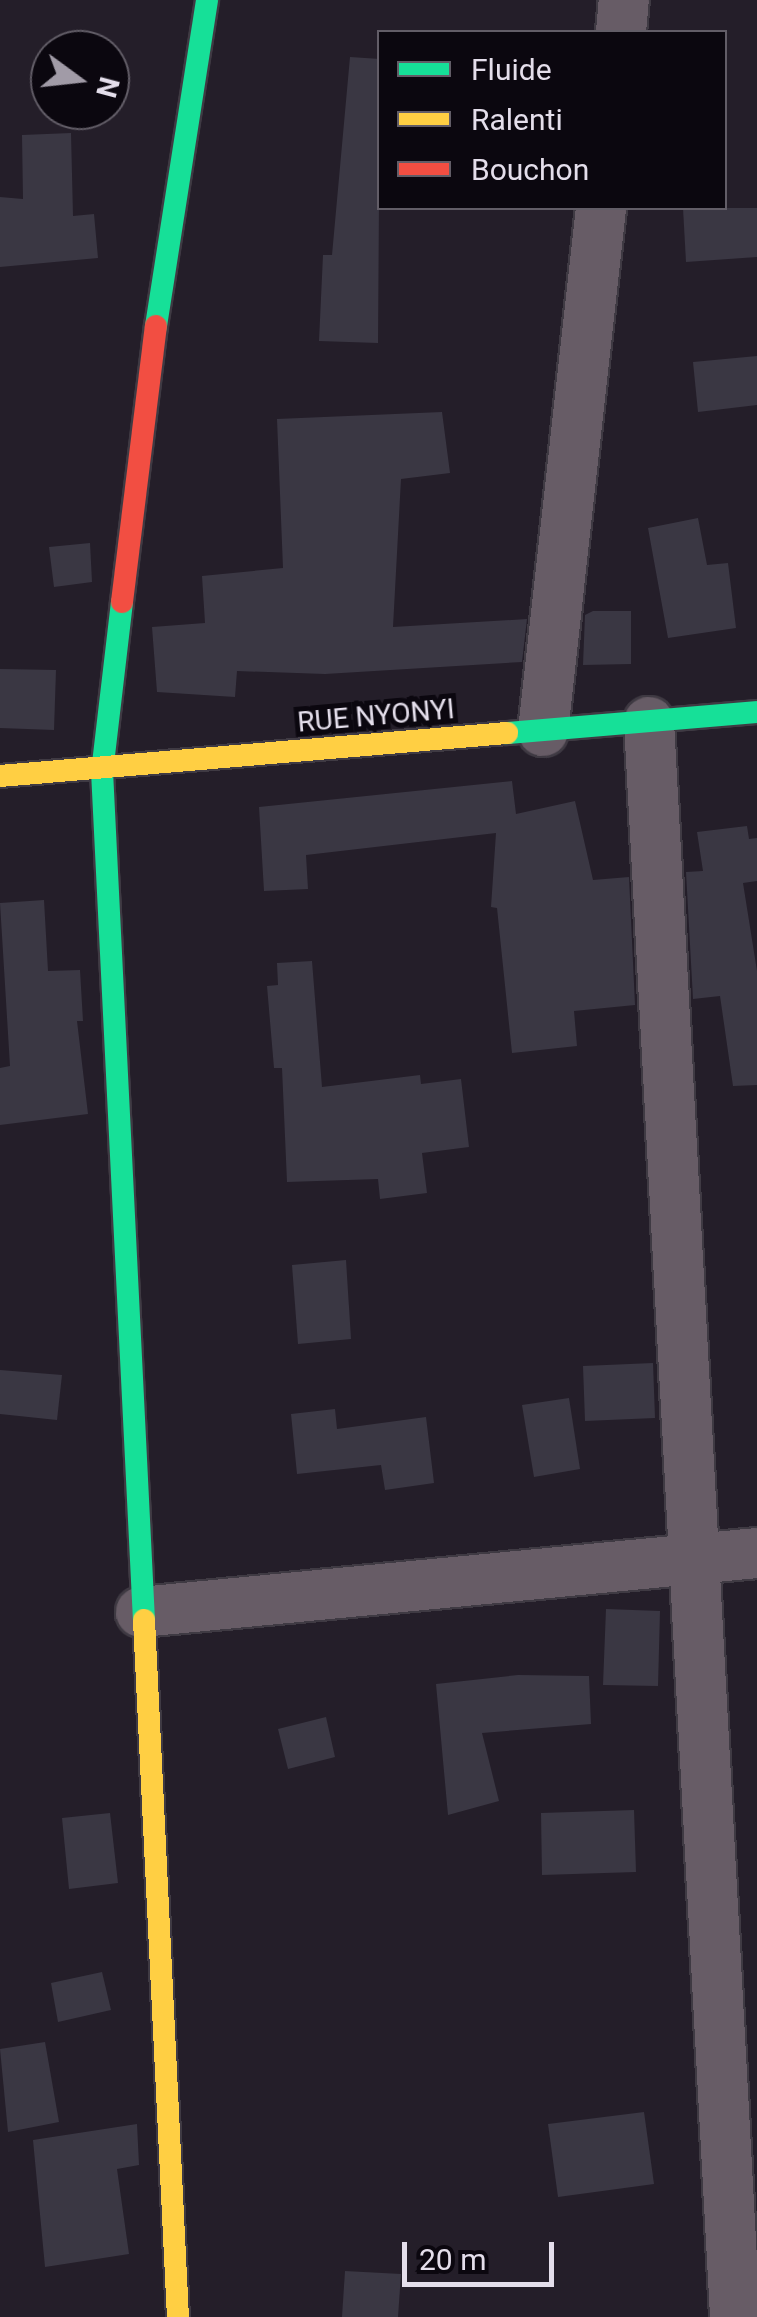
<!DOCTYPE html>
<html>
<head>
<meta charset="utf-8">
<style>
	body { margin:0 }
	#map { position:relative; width:757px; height:2317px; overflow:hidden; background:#241e29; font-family:Roboto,sans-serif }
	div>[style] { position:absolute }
	.building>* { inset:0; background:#3a3743 }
	.roads { filter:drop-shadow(2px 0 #3f3a43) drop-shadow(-2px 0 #3f3a43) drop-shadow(0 2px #3f3a43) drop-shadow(0 -2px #3f3a43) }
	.street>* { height:50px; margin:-25px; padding:0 25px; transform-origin:25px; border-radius:25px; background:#675c66 }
	.fast>* { height:22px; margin:-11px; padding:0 11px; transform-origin:11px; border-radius:11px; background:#16e098 }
	.slow>* { height:22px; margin:-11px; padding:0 11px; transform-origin:11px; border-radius:11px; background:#ffcf43 }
	.jam>* { height:22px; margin:-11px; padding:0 11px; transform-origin:11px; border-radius:11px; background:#f24e42 }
	span { translate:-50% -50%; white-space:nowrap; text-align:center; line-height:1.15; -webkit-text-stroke:10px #0b070f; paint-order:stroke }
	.street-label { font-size:28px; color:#e4deeb }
	.legend { position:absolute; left:377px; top:30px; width:350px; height:180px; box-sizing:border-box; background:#0b070f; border:2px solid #625d67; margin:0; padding:12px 18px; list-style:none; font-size:30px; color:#e4deeb }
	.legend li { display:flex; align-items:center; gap:20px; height:50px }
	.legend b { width:50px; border:2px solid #625d67 }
	.north { position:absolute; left:30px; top:30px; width:100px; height:100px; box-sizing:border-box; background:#0b070f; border:2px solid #625d67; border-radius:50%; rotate:105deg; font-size:28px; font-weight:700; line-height:40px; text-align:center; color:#e4deeb }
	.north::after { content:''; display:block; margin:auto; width:35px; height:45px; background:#a19ba7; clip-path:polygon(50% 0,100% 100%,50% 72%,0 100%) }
	.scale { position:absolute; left:402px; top:2242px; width:152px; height:45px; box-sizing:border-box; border:5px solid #e4deeb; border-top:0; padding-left:12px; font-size:30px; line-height:35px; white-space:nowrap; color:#e4deeb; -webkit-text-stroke:8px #0b070f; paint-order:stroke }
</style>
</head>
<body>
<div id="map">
	<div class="building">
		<i style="clip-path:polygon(350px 57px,380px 59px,378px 343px,319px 341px,323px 255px,332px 255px)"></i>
		<i style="clip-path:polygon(71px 133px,73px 216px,94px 214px,98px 258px,0 267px,0 197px,23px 199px,22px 135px)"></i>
		<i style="clip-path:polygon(683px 208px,757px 208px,757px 257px,686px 262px)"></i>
		<i style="clip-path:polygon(757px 356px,757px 405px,698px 412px,693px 362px)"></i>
		<i style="clip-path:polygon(442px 412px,450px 473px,401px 479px,393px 627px,527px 619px,522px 662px,325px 674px,237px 671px,235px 697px,157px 692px,152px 627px,205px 623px,202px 576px,283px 568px,277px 419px)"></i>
		<i style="clip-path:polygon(698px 518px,707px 565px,728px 563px,736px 628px,668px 638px,648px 528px)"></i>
		<i style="clip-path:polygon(90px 543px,92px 582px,54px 587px,49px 547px)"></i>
		<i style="clip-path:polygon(593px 611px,631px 611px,631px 664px,583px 665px,585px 615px)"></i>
		<i style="clip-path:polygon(0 669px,56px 670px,54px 730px,0 728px)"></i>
		<i style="clip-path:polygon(512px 781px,516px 814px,575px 801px,593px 880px,629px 877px,635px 1005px,574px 1011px,577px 1046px,512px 1053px,497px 908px,491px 907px,496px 833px,306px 855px,308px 889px,264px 891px,259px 807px)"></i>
		<i style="clip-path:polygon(747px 826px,749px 839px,757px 838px,757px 881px,743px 883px,757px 971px,757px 1085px,733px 1086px,720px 996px,693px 999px,686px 872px,703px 871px,697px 832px)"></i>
		<i style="clip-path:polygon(44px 900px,48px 971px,80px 970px,83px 1021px,77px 1021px,88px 1114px,0 1125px,0 1068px,10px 1066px,0 903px)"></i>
		<i style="clip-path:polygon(312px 961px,322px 1087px,420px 1075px,421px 1084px,461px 1079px,469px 1147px,422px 1153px,427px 1193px,380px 1199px,378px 1179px,287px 1182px,282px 1068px,274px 1068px,267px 986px,278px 985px,277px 963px)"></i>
		<i style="clip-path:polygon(346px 1260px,351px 1339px,298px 1344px,292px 1265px)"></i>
		<i style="clip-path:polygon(653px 1363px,655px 1418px,585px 1421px,583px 1366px)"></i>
		<i style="clip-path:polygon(0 1370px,62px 1375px,57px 1420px,0 1414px)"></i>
		<i style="clip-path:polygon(569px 1398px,580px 1469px,534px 1477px,522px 1405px)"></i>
		<i style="clip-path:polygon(335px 1409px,337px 1429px,426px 1417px,434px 1483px,385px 1490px,381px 1465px,297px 1474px,291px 1414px)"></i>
		<i style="clip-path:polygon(606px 1609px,660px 1611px,658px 1686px,603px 1685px)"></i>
		<i style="clip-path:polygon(518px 1675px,589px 1676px,591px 1724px,482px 1733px,499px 1801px,448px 1815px,436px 1684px)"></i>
		<i style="clip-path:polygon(326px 1717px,335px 1757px,288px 1769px,278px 1729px)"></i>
		<i style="clip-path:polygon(634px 1810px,636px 1872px,542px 1875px,541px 1813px)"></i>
		<i style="clip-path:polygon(110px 1813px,118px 1883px,69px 1889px,62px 1818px)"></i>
		<i style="clip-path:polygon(102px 1972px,111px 2010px,58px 2022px,51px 1983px)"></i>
		<i style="clip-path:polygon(45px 2042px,59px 2122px,8px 2132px,0 2049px)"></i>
		<i style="clip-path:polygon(644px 2112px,654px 2184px,558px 2197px,548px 2124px)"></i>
		<i style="clip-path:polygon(137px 2124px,139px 2165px,117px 2169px,129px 2254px,45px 2267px,33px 2140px)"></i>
		<i style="clip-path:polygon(345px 2271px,401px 2274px,398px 2317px,342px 2317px)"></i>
	</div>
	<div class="roads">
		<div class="street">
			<i style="left:621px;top:32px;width:32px;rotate:-85deg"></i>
			<i style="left:649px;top:722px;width:1597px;rotate:86.91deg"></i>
			<i style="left:543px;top:731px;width:526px;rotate:-83.67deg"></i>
			<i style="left:141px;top:1612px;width:619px;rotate:-5.47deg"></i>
		</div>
		<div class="fast">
			<i style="left:156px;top:326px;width:330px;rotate:-81.1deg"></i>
			<i style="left:122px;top:602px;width:170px;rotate:96.7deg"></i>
			<i style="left:102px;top:771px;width:850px;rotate:87.17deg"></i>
			<i style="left:507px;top:733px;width:251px;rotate:-4.8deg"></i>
		</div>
		<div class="slow">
			<i style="left:0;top:776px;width:509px;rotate:-4.85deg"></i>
			<i style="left:144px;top:1620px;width:698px;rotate:87.21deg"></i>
		</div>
		<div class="jam">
			<i style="left:122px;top:602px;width:278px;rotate:-83deg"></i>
		</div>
	</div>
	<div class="street-label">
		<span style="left:376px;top:716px;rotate:-5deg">RUE NYONYI</span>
	</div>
	<ul class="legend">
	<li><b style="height:12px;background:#16e098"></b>Fluide</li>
	<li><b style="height:12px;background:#ffcf43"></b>Ralenti</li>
	<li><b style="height:12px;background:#f24e42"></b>Bouchon</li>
	</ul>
	<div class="north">N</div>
	<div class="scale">20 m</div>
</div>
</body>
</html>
